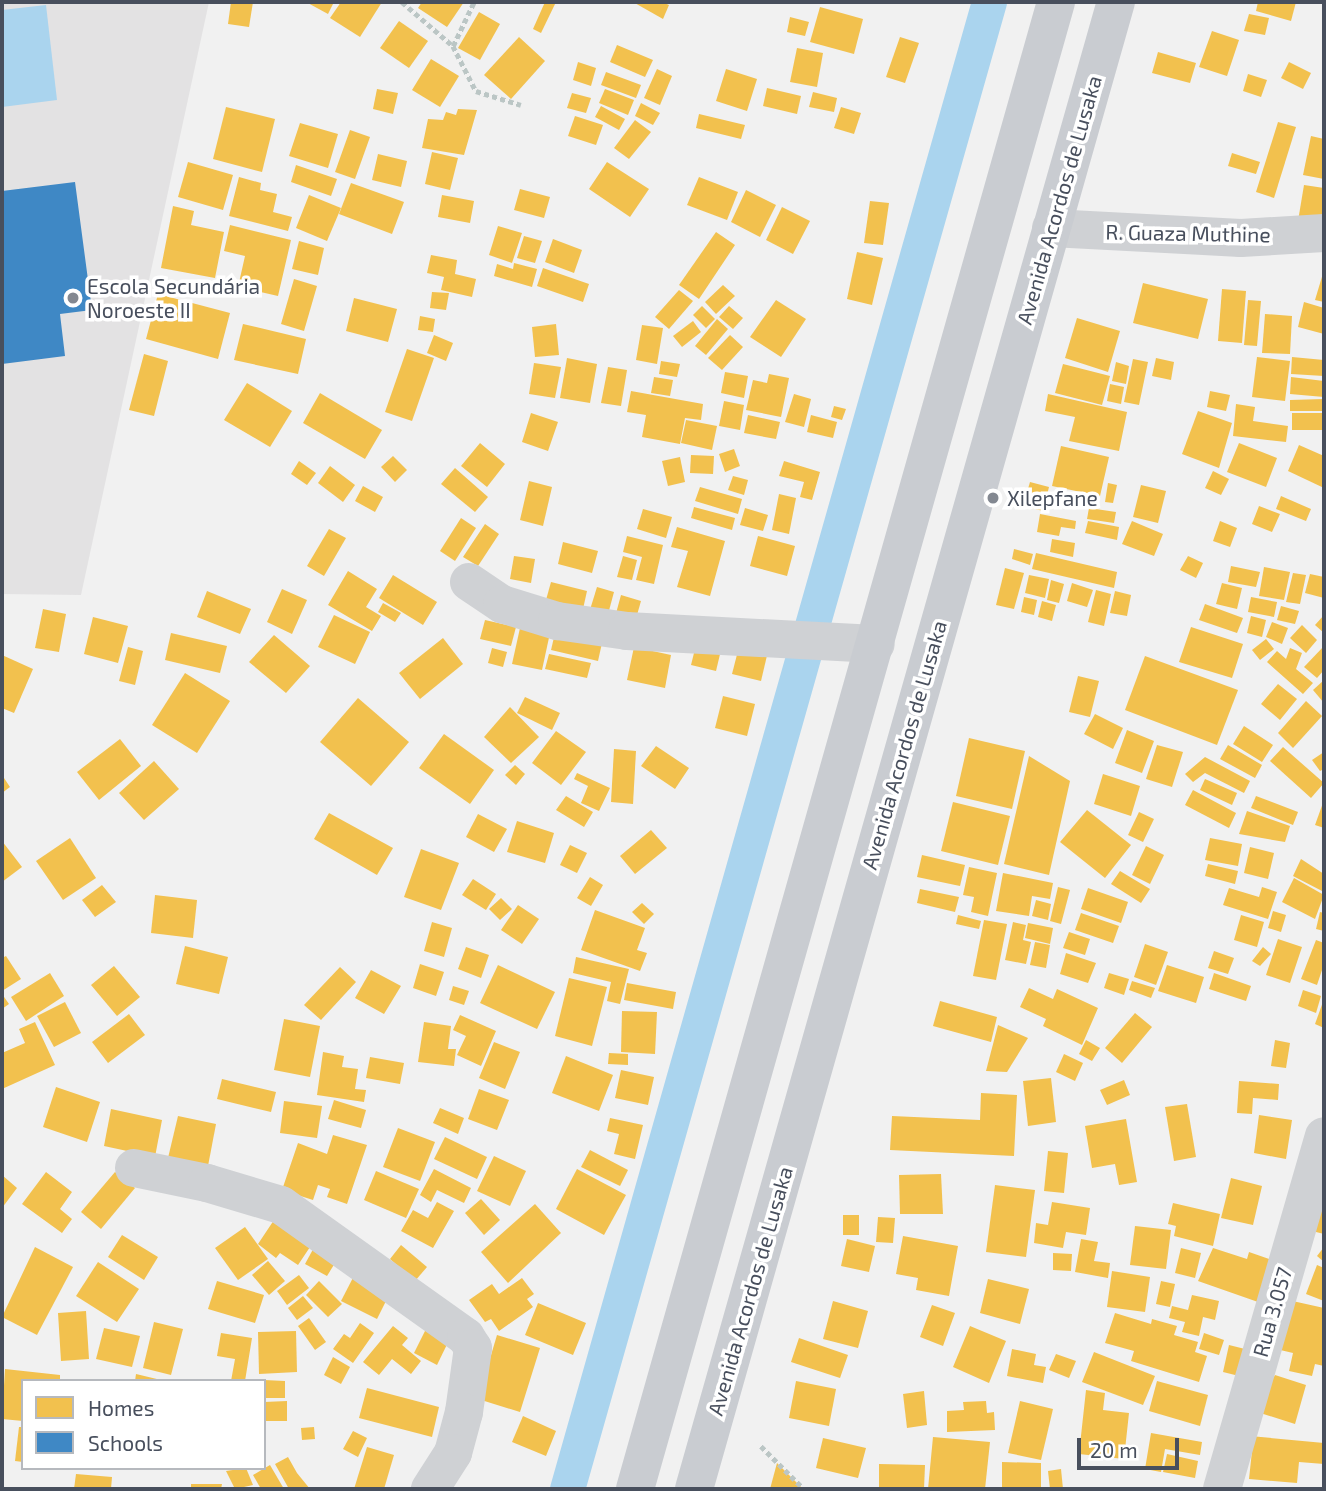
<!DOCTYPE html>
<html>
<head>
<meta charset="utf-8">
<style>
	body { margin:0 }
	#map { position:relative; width:1326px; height:1491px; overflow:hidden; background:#f1f1f1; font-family:"Exo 2",sans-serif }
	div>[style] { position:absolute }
	.education>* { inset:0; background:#e3e2e3 }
	.water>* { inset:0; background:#aad4ee }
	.homes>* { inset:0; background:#f2c14e }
	.schools>* { inset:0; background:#3f88c5 }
	.canal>* { height:35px; margin:-17.5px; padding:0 17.5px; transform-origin:17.5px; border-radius:17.5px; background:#aad4ee }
	.path>* { height:4.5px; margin-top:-2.25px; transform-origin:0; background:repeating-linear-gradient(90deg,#bbc6c5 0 5px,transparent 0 8.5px) }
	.minor>* { height:38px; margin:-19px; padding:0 19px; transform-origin:19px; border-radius:19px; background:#cfd1d4 }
	.major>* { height:38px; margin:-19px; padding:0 19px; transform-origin:19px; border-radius:19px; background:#c9ccd1 }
	.dots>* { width:19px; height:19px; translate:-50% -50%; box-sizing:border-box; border:4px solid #fff; border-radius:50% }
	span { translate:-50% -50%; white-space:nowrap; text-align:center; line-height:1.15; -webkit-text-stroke:7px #fff; paint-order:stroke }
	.street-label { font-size:21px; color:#484f5d }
	.poi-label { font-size:21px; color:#484f5d }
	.left { translate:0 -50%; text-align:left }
	.frame { position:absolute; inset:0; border:4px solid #484f5d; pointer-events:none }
	.legend { position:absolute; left:21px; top:1379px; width:245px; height:91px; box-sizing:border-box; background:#fff; border:2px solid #b6b9be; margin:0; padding:9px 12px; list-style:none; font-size:21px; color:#484f5d }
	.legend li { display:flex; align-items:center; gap:14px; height:35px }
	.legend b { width:35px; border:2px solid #b6b9be }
	.scale { position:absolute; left:1077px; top:1438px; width:102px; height:32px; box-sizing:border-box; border:4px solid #484f5d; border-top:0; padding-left:9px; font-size:21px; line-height:24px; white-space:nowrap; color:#484f5d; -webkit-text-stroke:5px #fff; paint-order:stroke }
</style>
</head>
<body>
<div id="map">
	<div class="education">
		<i style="clip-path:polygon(2px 2px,209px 2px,81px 595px,2px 594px)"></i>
	</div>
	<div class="water">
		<i style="clip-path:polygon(46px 5px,57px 100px,2px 107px,2px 10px)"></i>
	</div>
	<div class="homes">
		<i style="clip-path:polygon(231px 2px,253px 2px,249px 27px,228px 24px)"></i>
		<i style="clip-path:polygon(306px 2px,334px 2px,328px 14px)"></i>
		<i style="clip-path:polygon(341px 2px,382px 2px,360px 37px,330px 18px)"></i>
		<i style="clip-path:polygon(422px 2px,464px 2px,447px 27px,418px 8px)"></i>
		<i style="clip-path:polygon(545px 2px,556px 2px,541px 33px,533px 29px)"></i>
		<i style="clip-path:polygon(633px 2px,662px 2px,669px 5px,663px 19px)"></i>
		<i style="clip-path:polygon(1258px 2px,1296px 2px,1291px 21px,1256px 11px)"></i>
		<i style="clip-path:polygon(820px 7px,863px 19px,854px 54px,810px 42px)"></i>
		<i style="clip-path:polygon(479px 12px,500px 24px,480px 60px,458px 48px)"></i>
		<i style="clip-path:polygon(1249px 14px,1269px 18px,1265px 35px,1244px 31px)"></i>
		<i style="clip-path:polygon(790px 17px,809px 22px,805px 36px,787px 32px)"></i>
		<i style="clip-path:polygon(399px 21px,428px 41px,409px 68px,380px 48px)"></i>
		<i style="clip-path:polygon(1212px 31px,1239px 40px,1227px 76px,1199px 67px)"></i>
		<i style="clip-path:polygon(519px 37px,545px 61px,511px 99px,484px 75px)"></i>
		<i style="clip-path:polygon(900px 37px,919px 43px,905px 83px,886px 77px)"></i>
		<i style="clip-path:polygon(617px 45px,653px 60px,645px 77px,610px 62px)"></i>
		<i style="clip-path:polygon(797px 48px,823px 53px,817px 87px,790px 82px)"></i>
		<i style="clip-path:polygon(1158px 52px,1196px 63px,1190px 83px,1152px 73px)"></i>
		<i style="clip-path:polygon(431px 59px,459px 76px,440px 107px,412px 90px)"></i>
		<i style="clip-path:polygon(578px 62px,596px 68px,591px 86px,573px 80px)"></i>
		<i style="clip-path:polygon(1289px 62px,1311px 73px,1303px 89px,1281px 78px)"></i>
		<i style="clip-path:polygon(657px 69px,672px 76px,660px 105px,644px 98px)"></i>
		<i style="clip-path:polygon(726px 69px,757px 79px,747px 111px,716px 101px)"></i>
		<i style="clip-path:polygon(606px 72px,641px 85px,636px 98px,601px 85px)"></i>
		<i style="clip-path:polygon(1248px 74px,1267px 80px,1261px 97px,1243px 91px)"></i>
		<i style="clip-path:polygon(767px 88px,801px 96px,797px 114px,763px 106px)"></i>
		<i style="clip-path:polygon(377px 89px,398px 93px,393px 114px,373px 109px)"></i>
		<i style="clip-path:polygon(605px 89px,634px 100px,628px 115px,599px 103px)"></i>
		<i style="clip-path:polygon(813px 92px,837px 98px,834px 112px,809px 107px)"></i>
		<i style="clip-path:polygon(572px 93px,591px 98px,586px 113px,567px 108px)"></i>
		<i style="clip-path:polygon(641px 103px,660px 113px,653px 125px,635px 116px)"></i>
		<i style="clip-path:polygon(601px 106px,625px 119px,619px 130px,595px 117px)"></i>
		<i style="clip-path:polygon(226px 107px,275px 119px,262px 172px,213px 159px)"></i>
		<i style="clip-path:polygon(841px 107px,861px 113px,854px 134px,834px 128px)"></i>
		<i style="clip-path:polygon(458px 109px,477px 110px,464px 155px,422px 148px,428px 119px,443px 120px,446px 112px,456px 115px)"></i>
		<i style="clip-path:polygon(699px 114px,745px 125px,741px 139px,696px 128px)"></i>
		<i style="clip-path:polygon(575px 116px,603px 125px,596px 145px,568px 136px)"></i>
		<i style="clip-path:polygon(635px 120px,651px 132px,629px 159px,614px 148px)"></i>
		<i style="clip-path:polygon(1278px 122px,1296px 127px,1274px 198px,1256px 192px)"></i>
		<i style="clip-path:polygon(300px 123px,338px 134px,328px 168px,289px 156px)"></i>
		<i style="clip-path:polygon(350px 130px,370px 137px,355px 179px,335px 172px)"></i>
		<i style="clip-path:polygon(1311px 136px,1324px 139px,1324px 179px,1303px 175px)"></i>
		<i style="clip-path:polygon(432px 152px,458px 158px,450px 190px,425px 184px)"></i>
		<i style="clip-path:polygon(1232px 153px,1260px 162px,1256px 174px,1228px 166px)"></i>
		<i style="clip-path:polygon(378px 154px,407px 161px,401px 187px,372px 180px)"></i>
		<i style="clip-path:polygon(188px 162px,233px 175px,223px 210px,178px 197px)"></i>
		<i style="clip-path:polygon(607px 162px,649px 189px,630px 217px,589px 189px)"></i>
		<i style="clip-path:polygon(296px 165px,337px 179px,331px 196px,291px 182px)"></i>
		<i style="clip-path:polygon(239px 177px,261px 183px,260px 190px,277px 194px,273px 212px,292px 217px,288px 231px,229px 216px)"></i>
		<i style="clip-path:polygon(699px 177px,738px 192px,727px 220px,687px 205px)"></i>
		<i style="clip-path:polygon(351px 183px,404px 202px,392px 234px,339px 214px)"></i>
		<i style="clip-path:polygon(1304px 185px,1324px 188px,1324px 217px,1297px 227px)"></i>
		<i style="clip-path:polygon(520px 189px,550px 197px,544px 218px,514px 210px)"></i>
		<i style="clip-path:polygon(746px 190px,776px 205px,760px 237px,731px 222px)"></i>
		<i style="clip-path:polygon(309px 195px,341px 208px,327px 241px,296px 228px)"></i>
		<i style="clip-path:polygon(442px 195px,474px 201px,470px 223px,438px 217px)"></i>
		<i style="clip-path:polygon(870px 201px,889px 203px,883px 245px,864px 243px)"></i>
		<i style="clip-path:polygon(173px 206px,194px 211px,191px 225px,224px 232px,215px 278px,161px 268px)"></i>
		<i style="clip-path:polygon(782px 207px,810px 221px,793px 254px,766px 240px)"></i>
		<i style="clip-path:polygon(230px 225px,291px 240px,278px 296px,238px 287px,245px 256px,224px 251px)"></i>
		<i style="clip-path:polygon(498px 226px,522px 233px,512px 263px,489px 255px)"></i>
		<i style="clip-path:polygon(716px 232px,735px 245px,699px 299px,679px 285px)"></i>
		<i style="clip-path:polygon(524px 236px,542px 241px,535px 263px,517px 258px)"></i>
		<i style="clip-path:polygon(553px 239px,582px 250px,574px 273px,545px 262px)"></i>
		<i style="clip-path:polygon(299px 241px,324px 248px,318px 275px,292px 269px)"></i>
		<i style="clip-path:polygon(857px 252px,883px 258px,872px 305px,847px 299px)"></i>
		<i style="clip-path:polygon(431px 255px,457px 260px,455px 274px,476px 279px,472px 297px,441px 290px,444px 277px,427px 273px)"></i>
		<i style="clip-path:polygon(514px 263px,537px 269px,532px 287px,494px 276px,497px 264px,513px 269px)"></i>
		<i style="clip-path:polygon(543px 268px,589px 284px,583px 302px,537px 286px)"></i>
		<i style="clip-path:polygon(1324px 270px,1324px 302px,1315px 300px)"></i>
		<i style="clip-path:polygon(294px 279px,317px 286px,304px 331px,281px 324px)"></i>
		<i style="clip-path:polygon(1143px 283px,1208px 299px,1198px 339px,1133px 323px)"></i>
		<i style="clip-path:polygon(723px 285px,735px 296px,716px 314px,705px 302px)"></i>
		<i style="clip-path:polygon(1222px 289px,1246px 291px,1242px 343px,1218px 341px)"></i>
		<i style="clip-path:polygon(679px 290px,693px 301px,669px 329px,655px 317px)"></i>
		<i style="clip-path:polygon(432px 292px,449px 293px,446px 310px,430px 308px)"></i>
		<i style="clip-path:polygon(158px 294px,230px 313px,218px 359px,146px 339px)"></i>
		<i style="clip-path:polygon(354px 298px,397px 309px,388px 342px,346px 331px)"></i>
		<i style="clip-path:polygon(776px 300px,806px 319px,781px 357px,750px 337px)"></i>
		<i style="clip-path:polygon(1248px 300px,1261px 301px,1257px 346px,1244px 345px)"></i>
		<i style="clip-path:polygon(1304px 302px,1324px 308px,1324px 334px,1298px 327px)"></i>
		<i style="clip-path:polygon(702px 306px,715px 319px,706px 328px,693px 315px)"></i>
		<i style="clip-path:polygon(729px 306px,743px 318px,733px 329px,719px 317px)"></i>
		<i style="clip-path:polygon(1265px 314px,1292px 316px,1290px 354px,1262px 353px)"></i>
		<i style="clip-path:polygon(420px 316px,435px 319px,433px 332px,418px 330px)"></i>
		<i style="clip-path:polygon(1077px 318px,1120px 331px,1108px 372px,1065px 358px)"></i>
		<i style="clip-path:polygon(717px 319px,728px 329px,706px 355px,695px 346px)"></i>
		<i style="clip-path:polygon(693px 321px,701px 332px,682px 347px,673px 336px)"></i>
		<i style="clip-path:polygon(243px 324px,306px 339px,298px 374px,234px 360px)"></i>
		<i style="clip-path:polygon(556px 324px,559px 355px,535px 357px,532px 327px)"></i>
		<i style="clip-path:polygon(642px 325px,663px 328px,657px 364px,636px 360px)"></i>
		<i style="clip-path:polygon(434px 335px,453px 343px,446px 361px,427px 353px)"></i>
		<i style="clip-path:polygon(730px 335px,743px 347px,722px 370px,708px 358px)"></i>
		<i style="clip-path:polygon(407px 349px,434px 358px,412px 421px,385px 412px)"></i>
		<i style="clip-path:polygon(144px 354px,168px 361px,154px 416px,129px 410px)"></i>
		<i style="clip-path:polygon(1257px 357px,1290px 361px,1285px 401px,1252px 397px)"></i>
		<i style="clip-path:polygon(1292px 357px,1324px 360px,1324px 376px,1291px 374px)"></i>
		<i style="clip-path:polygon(567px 358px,597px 364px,590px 403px,560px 398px)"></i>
		<i style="clip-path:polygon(1156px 358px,1174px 362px,1171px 380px,1152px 376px)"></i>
		<i style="clip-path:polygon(1133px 359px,1148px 362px,1139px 405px,1124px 402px)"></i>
		<i style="clip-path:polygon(661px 361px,680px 364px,677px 377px,659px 374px)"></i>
		<i style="clip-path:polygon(1116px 362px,1129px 366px,1126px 384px,1112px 381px)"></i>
		<i style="clip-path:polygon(534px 363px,561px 367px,555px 398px,529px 394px)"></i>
		<i style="clip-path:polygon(1063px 364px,1110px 376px,1102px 405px,1055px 393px)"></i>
		<i style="clip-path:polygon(608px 367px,627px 370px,621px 406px,601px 403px)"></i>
		<i style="clip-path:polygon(725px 372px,748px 376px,744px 398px,721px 393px)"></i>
		<i style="clip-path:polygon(769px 374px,789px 378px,781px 417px,746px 410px,753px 380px,767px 383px)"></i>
		<i style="clip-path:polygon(654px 377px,673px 380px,670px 396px,651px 393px)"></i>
		<i style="clip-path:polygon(1291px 377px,1324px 381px,1324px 397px,1290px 394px)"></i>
		<i style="clip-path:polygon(247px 383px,292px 411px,270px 447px,224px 420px)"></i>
		<i style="clip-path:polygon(1110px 384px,1124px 387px,1121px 404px,1107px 401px)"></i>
		<i style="clip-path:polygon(631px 391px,703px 404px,701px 420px,685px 418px,680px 444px,642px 437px,646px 415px,627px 412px)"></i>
		<i style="clip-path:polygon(1210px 391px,1230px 395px,1226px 411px,1207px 407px)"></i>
		<i style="clip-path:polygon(320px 393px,382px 430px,365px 459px,303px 423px)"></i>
		<i style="clip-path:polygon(794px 394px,811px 399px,804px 427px,785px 422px)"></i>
		<i style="clip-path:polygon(1048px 394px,1127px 412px,1119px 451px,1069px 441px,1075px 417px,1045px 411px)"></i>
		<i style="clip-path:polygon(1324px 399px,1324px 411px,1290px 411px,1290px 400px)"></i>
		<i style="clip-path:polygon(724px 401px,744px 405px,740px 430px,719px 426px)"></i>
		<i style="clip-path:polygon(1236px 404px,1255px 407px,1253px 421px,1288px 426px,1286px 442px,1233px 436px)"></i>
		<i style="clip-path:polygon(834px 406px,846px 409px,842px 420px,831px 417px)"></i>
		<i style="clip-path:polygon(1198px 411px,1232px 423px,1219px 468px,1182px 454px)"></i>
		<i style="clip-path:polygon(531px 413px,558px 422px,548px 451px,522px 442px)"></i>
		<i style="clip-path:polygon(1292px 413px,1324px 413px,1324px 430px,1292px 430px)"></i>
		<i style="clip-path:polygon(748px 415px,780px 422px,776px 439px,744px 433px)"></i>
		<i style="clip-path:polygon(811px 415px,837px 422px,833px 438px,807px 432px)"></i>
		<i style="clip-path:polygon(686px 420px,717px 426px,712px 450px,681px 443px)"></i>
		<i style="clip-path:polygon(480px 443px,505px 464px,487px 487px,461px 466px)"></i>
		<i style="clip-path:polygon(1239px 443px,1277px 458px,1266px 487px,1227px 472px)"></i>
		<i style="clip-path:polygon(1299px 445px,1324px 456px,1324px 488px,1288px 471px)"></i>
		<i style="clip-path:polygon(1061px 446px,1109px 457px,1100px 496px,1052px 486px)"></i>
		<i style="clip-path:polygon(734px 449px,740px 466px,725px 472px,719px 454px)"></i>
		<i style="clip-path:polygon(691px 455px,714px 456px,713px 474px,690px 473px)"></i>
		<i style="clip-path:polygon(393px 456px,407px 470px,395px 482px,381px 467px)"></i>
		<i style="clip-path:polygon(680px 457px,685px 482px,668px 486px,662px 461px)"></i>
		<i style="clip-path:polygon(299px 461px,316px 473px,307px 485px,291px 474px)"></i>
		<i style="clip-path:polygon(784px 461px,820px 472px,812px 500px,800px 497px,804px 482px,779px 476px)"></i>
		<i style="clip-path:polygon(330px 466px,355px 485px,343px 502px,318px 483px)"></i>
		<i style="clip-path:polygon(455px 468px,488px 497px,475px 512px,441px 484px)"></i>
		<i style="clip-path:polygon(1213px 471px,1229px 479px,1221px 495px,1205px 488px)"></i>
		<i style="clip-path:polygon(733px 476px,748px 480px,744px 495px,728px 490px)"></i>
		<i style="clip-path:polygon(529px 481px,552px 487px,543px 526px,520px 520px)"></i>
		<i style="clip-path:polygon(1030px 482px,1049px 487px,1043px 511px,1023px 506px)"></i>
		<i style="clip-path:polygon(1108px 483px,1117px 485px,1113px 503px,1105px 502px)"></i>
		<i style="clip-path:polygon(1141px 485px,1166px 491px,1158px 523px,1133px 517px)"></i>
		<i style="clip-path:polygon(363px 486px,383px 497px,375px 512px,355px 501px)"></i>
		<i style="clip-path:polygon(700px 487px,742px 499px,738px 514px,695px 501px)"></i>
		<i style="clip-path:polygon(779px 494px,796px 498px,789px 534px,772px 530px)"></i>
		<i style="clip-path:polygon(1281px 496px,1311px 509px,1306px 521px,1276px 509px)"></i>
		<i style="clip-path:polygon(1259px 506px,1280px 514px,1272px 532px,1252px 524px)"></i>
		<i style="clip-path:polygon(694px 507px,735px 518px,732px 530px,691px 518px)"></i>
		<i style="clip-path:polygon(745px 508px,768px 515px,763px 531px,740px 525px)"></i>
		<i style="clip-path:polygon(1089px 508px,1116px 512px,1114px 523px,1087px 519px)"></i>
		<i style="clip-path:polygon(643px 509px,672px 517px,666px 538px,637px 529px)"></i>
		<i style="clip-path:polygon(1040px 514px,1076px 521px,1075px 529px,1061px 527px,1059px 536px,1037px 532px)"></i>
		<i style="clip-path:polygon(461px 518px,476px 528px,455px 561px,440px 551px)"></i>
		<i style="clip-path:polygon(1088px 521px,1119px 527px,1117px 540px,1085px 533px)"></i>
		<i style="clip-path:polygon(1132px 521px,1163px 534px,1154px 556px,1122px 544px)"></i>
		<i style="clip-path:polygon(1220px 521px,1237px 528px,1230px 547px,1213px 541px)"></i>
		<i style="clip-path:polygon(485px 524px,499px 534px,478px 566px,463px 557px)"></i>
		<i style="clip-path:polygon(677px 527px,725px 541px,710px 596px,677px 587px,688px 551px,671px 547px)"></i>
		<i style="clip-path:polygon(329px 529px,346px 538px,324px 576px,307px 566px)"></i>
		<i style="clip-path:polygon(627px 536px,663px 545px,654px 584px,636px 580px,642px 557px,623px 552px)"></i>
		<i style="clip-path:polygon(758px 536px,795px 546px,787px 576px,750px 566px)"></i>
		<i style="clip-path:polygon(1052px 539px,1075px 543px,1073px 557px,1050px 552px)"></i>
		<i style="clip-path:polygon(563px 542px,598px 551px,592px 573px,558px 564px)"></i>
		<i style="clip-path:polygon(1014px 549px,1033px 554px,1030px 565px,1012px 559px)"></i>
		<i style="clip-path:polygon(1036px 553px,1117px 572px,1114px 588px,1032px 569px)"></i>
		<i style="clip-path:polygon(514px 556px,535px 559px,531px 583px,510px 579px)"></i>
		<i style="clip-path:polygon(623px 556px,637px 560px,632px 580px,617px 577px)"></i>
		<i style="clip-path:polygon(1188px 556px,1203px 563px,1196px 578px,1180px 570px)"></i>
		<i style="clip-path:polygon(1231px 566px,1260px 572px,1256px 587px,1228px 582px)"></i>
		<i style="clip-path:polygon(1264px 567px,1290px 572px,1284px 600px,1259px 596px)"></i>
		<i style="clip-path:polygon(1005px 568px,1024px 573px,1014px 609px,996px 605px)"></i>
		<i style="clip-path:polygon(348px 571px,377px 589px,366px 607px,381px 616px,372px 631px,328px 605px)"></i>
		<i style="clip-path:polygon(1293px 573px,1306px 575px,1300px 604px,1286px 602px)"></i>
		<i style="clip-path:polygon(1310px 574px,1324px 577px,1324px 598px,1305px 593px)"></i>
		<i style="clip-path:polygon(393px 575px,437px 602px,423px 625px,379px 598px)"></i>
		<i style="clip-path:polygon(1029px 575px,1049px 579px,1045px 598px,1025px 593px)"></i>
		<i style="clip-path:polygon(1051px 580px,1064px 584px,1059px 603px,1047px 600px)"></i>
		<i style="clip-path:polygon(551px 582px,587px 591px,583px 609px,546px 600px)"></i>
		<i style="clip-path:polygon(1072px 583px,1093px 590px,1087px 607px,1067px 601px)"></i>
		<i style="clip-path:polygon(1222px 583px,1242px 588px,1237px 609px,1216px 604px)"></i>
		<i style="clip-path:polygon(597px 587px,614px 592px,607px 618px,589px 613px)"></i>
		<i style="clip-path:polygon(282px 589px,307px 600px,292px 634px,267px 622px)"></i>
		<i style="clip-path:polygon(1096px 590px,1111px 594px,1104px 626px,1088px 622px)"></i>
		<i style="clip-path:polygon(207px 591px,251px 609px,240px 634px,197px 617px)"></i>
		<i style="clip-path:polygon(1115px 591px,1131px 595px,1127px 616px,1110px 613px)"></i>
		<i style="clip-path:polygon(621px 595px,641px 601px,635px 622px,615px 617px)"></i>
		<i style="clip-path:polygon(1024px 597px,1037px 600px,1034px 615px,1021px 612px)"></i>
		<i style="clip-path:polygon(1251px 597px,1277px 602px,1274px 617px,1248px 612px)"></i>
		<i style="clip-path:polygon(1042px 601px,1056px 605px,1052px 621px,1038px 617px)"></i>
		<i style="clip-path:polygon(383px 603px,401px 613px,395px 622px,378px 612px)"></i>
		<i style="clip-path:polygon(1205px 604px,1243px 618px,1237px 633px,1199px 620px)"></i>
		<i style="clip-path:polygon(1281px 606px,1299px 611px,1295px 624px,1277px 620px)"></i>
		<i style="clip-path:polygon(43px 609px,66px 614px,59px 652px,35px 648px)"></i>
		<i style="clip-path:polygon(334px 615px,370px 632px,355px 664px,318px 647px)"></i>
		<i style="clip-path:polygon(1324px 615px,1324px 633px,1315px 625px)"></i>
		<i style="clip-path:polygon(1251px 616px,1266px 620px,1262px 637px,1247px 633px)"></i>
		<i style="clip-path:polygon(93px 617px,128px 626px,118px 663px,84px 654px)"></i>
		<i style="clip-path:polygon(485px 620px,516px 627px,511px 646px,480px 639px)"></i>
		<i style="clip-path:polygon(1272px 622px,1288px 628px,1282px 644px,1266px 637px)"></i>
		<i style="clip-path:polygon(1302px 625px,1317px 640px,1306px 653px,1290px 638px)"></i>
		<i style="clip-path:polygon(1191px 627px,1243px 644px,1232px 678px,1179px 662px)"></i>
		<i style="clip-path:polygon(520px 628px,550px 633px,542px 670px,512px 664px)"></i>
		<i style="clip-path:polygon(171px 633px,227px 646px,220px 673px,165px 660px)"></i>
		<i style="clip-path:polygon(555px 633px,602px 643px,598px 661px,551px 650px)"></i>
		<i style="clip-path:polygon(274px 635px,310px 666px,286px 693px,249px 662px)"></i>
		<i style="clip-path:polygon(443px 638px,463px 664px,420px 699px,399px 673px)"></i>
		<i style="clip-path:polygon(741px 639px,769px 647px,761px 681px,732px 674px)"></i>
		<i style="clip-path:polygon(1266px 639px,1274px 649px,1260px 660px,1252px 650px)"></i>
		<i style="clip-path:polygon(696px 645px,721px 650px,716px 671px,691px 665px)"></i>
		<i style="clip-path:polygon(1324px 646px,1324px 670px,1317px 678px,1304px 667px)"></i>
		<i style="clip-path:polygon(128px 647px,143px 651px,135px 685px,119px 681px)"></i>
		<i style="clip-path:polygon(634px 647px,671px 655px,665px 688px,627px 680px)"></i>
		<i style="clip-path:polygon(492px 648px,507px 652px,503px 667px,488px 663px)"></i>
		<i style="clip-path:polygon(1290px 648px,1302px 653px,1296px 669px,1313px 683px,1303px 694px,1267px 662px,1277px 651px,1286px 659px)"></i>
		<i style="clip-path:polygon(549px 654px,591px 663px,587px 678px,545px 669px)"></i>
		<i style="clip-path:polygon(2px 655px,33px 669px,14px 713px,2px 708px)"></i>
		<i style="clip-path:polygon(1145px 656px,1238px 690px,1217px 745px,1125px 710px)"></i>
		<i style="clip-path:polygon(185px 673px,230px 701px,197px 753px,152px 725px)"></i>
		<i style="clip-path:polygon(1078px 676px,1099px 681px,1090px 717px,1069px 712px)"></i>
		<i style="clip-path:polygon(1324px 680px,1324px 703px,1313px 690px)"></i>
		<i style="clip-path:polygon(1278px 684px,1297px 699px,1280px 720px,1261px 704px)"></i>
		<i style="clip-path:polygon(723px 696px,755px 704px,747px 736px,715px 728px)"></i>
		<i style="clip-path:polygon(525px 697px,560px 713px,552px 730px,517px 713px)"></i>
		<i style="clip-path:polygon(358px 698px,409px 742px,371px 786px,320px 742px)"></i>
		<i style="clip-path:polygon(1306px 701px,1322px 716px,1293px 748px,1278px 733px)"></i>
		<i style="clip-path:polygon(510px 707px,539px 737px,511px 763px,484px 737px)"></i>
		<i style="clip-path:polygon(1095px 714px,1123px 728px,1113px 749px,1084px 734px)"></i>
		<i style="clip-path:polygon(1244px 726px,1273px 745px,1262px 762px,1233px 744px)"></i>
		<i style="clip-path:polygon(1127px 730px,1154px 741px,1142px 773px,1115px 763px)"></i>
		<i style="clip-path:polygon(556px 731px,586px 752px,561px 785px,532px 763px)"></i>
		<i style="clip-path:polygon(444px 734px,494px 770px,470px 804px,419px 768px)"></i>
		<i style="clip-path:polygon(969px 738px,1025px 751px,1012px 809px,956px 796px)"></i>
		<i style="clip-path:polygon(120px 739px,141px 766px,99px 800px,77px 772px)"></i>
		<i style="clip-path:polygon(1157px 745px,1183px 752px,1172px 787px,1146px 779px)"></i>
		<i style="clip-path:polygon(1228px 745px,1262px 765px,1255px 778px,1220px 759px)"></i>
		<i style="clip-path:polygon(656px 746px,689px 768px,675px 789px,641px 766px)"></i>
		<i style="clip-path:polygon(1283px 747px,1324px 783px,1311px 798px,1270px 761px)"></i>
		<i style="clip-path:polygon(614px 749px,636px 751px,633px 804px,611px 802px)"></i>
		<i style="clip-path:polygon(1324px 752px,1324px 769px,1320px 771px,1312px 760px)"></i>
		<i style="clip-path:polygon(1029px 756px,1070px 781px,1049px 875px,1004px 864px)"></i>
		<i style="clip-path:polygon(1205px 757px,1250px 781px,1244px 793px,1205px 773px,1193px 782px,1185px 774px)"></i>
		<i style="clip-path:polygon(154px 761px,179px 789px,144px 820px,119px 793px)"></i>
		<i style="clip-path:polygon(515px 765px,525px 774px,516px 785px,505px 775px)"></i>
		<i style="clip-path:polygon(577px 773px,610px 788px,599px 811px,581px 803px,588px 786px,574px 779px)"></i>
		<i style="clip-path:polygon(1103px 774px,1140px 786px,1131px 816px,1094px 804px)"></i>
		<i style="clip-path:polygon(2px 775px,10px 787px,2px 793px)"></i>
		<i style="clip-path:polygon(1205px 779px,1237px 793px,1232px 805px,1200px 790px)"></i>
		<i style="clip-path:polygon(1193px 790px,1236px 813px,1229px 828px,1185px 805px)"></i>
		<i style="clip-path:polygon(566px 796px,593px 812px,584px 827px,556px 810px)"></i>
		<i style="clip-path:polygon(1256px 796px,1298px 812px,1293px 825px,1251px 808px)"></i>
		<i style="clip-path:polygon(1324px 800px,1324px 828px,1315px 825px)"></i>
		<i style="clip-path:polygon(953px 802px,1010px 816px,998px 865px,941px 851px)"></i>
		<i style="clip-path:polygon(1087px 810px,1131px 845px,1105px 878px,1060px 842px)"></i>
		<i style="clip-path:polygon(1247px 811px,1290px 826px,1285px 842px,1239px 834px)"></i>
		<i style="clip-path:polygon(1139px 812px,1154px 819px,1143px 842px,1128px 835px)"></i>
		<i style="clip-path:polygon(329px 813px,393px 848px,377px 875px,314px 839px)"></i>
		<i style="clip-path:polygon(478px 814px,507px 829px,494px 852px,466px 837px)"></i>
		<i style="clip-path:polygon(517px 821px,554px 833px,545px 863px,507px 852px)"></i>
		<i style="clip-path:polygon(651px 830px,667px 848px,635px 874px,620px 856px)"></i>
		<i style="clip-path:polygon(70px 838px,96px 878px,63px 900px,36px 861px)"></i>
		<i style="clip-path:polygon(1210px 838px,1242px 844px,1238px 866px,1205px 860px)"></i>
		<i style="clip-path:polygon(2px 841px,22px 867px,2px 882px)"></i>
		<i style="clip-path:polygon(570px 845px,587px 853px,577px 873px,560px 865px)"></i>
		<i style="clip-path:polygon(1146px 846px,1164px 855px,1150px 884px,1132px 875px)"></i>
		<i style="clip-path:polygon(1250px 847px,1274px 853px,1268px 879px,1244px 873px)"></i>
		<i style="clip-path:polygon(421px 849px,459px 863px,441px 910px,404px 897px)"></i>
		<i style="clip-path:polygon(922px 855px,965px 865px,960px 886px,917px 877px)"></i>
		<i style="clip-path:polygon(1301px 859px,1324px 874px,1324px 892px,1293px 876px)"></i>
		<i style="clip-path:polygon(1208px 864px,1238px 871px,1235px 884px,1205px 876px)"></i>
		<i style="clip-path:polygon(969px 867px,997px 873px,988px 916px,971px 912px,974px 897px,963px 895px)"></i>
		<i style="clip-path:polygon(1120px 871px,1150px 889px,1141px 903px,1111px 884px)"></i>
		<i style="clip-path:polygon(1003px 873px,1053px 883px,1050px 899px,1032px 896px,1029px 916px,996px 911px)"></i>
		<i style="clip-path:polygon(590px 877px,603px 885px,591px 906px,577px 898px)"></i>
		<i style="clip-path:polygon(1294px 878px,1324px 895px,1315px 919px,1282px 902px)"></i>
		<i style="clip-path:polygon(473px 879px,496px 894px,486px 910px,462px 895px)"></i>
		<i style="clip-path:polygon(102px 885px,116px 902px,95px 917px,82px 900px)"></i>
		<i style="clip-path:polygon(1058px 887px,1070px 890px,1061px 924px,1050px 921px)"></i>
		<i style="clip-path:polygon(1262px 887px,1277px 892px,1268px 919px,1223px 905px,1229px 888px,1259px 897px)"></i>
		<i style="clip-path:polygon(1088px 888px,1128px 902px,1121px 923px,1081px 909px)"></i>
		<i style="clip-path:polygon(920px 889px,959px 897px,955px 912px,917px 903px)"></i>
		<i style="clip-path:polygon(155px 895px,197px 900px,193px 938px,151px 933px)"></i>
		<i style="clip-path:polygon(501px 898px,512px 909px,500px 920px,489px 909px)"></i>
		<i style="clip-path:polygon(1036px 900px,1051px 904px,1048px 920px,1032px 916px)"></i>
		<i style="clip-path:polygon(642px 903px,654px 914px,644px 924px,632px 912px)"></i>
		<i style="clip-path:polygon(518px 905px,539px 919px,522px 944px,501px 930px)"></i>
		<i style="clip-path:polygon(595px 910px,645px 928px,637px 950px,647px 953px,640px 971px,581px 950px)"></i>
		<i style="clip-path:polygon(1273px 911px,1286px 915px,1281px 932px,1268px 928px)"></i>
		<i style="clip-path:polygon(1320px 912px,1324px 913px,1324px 931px,1316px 929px)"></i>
		<i style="clip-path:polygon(1081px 913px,1119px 926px,1113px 943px,1075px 930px)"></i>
		<i style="clip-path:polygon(958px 915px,981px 921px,979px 929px,956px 924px)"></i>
		<i style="clip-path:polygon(1241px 915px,1264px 922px,1257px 947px,1234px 940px)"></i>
		<i style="clip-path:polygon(984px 920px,1007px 924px,996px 980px,973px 976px)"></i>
		<i style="clip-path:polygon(432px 922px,452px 928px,444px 957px,424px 951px)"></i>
		<i style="clip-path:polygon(1013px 922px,1026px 925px,1023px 940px,1031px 942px,1026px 964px,1005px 960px)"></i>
		<i style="clip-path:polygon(1028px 923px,1053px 928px,1050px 944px,1025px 938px)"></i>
		<i style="clip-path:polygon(1069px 932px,1090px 939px,1085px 955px,1063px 948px)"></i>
		<i style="clip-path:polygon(1278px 939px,1302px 947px,1290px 983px,1266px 975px)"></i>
		<i style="clip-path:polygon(1316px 940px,1324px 943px,1324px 964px,1317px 985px,1301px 979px)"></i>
		<i style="clip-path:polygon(1035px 942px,1050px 945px,1046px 968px,1030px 965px)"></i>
		<i style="clip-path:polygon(1145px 944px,1168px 952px,1156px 985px,1134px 977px)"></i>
		<i style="clip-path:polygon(185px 946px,228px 957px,219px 994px,176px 984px)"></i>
		<i style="clip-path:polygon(466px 947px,489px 955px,481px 978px,458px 969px)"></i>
		<i style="clip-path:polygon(1263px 947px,1271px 954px,1260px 966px,1252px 961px)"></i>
		<i style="clip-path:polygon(1214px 951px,1234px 958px,1228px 974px,1208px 968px)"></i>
		<i style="clip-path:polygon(1066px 953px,1096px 963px,1088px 983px,1060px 974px)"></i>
		<i style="clip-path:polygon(6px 956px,21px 979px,2px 991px,2px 958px)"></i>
		<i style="clip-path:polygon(576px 957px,629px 969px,620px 1004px,607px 1001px,611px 982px,573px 973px)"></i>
		<i style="clip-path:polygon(420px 964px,444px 972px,436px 996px,413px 988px)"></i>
		<i style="clip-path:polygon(498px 965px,555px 992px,537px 1029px,480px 1003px)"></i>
		<i style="clip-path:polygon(1167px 965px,1204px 977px,1196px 1003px,1158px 991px)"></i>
		<i style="clip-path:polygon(114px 966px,140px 997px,117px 1016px,91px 985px)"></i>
		<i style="clip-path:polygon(340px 967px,356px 982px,321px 1020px,304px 1005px)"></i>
		<i style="clip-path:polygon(371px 970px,401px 986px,384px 1014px,355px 998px)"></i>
		<i style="clip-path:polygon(50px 973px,64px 996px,26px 1021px,11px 997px)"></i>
		<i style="clip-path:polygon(1109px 973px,1129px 979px,1124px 995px,1104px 988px)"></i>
		<i style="clip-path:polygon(1214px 973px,1251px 986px,1246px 1001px,1209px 989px)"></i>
		<i style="clip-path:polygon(569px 978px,607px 987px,592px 1046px,555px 1036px)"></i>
		<i style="clip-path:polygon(1132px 981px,1155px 988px,1151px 998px,1129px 990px)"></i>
		<i style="clip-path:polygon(627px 983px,676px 992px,673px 1009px,624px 1000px)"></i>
		<i style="clip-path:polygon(453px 986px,469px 991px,464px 1005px,449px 1000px)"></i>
		<i style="clip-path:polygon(1029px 988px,1053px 999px,1057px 989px,1098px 1008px,1082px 1045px,1043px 1026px,1046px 1019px,1020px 1007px)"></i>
		<i style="clip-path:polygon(1303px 990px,1321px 996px,1316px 1013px,1298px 1006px)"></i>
		<i style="clip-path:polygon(2px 994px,9px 1004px,2px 1009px)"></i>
		<i style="clip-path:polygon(1324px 999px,1324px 1028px,1315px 1024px)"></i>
		<i style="clip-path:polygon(940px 1001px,997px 1017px,991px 1042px,933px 1026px)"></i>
		<i style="clip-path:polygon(65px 1002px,81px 1033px,54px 1047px,37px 1016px)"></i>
		<i style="clip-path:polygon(622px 1011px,657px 1012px,655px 1054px,621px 1052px)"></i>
		<i style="clip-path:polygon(1135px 1013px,1152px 1027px,1122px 1063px,1105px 1048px)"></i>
		<i style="clip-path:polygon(129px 1014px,145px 1035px,108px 1063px,92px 1042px)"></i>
		<i style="clip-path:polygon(460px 1015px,496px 1031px,481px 1066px,457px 1055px,466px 1036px,453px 1030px)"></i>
		<i style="clip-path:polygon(284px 1019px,320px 1026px,310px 1077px,274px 1070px)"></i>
		<i style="clip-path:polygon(35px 1022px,55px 1065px,2px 1089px,2px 1053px,25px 1043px,19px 1029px)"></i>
		<i style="clip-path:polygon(424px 1022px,451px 1026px,448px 1049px,456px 1049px,454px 1066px,418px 1062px)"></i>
		<i style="clip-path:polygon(998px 1025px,1028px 1038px,1007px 1072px,986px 1071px)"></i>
		<i style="clip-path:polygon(1086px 1040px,1100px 1048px,1092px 1061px,1079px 1054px)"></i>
		<i style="clip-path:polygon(1275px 1040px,1290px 1043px,1286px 1068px,1271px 1066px)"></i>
		<i style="clip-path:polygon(494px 1042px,520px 1052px,505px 1089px,479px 1078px)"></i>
		<i style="clip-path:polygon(323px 1052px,344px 1056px,342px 1067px,358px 1069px,355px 1089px,366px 1090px,364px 1102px,317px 1095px)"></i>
		<i style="clip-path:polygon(609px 1053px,628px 1054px,628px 1065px,608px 1064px)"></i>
		<i style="clip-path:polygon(1064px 1054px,1083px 1063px,1075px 1081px,1056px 1072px)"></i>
		<i style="clip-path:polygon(566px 1056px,613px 1075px,599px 1111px,552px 1093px)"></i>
		<i style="clip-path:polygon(370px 1057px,404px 1063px,400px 1084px,366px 1078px)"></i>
		<i style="clip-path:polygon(621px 1070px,654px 1077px,648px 1105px,615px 1098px)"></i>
		<i style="clip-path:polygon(1051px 1078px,1056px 1122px,1028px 1126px,1023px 1081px)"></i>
		<i style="clip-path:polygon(222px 1079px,276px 1092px,271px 1112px,217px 1099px)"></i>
		<i style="clip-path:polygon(1124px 1080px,1130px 1095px,1107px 1105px,1100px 1090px)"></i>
		<i style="clip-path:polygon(1239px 1081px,1279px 1084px,1278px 1100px,1253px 1098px,1252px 1114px,1237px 1113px)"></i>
		<i style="clip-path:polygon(56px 1087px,100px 1102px,87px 1142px,43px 1127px)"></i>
		<i style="clip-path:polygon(479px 1089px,509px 1100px,497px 1130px,468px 1119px)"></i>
		<i style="clip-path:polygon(981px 1093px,1017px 1095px,1014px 1156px,890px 1150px,892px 1116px,980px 1120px)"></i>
		<i style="clip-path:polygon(334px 1100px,366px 1110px,361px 1128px,328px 1119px)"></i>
		<i style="clip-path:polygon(284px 1101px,322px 1106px,317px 1138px,280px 1133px)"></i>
		<i style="clip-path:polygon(1187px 1104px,1196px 1157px,1174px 1161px,1165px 1107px)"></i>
		<i style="clip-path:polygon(440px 1108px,464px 1118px,458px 1134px,433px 1123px)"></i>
		<i style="clip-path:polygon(111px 1109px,162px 1120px,155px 1157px,104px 1146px)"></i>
		<i style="clip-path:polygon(1259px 1115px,1292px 1120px,1286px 1159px,1254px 1153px)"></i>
		<i style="clip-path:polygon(178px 1116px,216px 1124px,208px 1166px,168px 1158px)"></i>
		<i style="clip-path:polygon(610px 1118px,643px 1125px,635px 1159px,614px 1154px,619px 1134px,607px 1131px)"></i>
		<i style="clip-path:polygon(1126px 1119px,1137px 1182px,1119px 1185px,1115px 1164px,1092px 1168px,1085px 1126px)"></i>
		<i style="clip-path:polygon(398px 1128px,435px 1142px,420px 1181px,383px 1167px)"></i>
		<i style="clip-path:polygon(333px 1135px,367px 1145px,347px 1204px,327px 1197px,330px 1189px,318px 1185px,313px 1200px,282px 1190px,298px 1143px,327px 1154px)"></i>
		<i style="clip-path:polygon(445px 1137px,487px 1157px,477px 1179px,434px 1159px)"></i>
		<i style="clip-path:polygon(590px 1150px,628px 1170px,620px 1186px,581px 1167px)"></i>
		<i style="clip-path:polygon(1048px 1151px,1068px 1153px,1064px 1193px,1044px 1191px)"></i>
		<i style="clip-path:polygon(494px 1156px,526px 1171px,510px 1206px,477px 1191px)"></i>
		<i style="clip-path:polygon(434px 1169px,471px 1188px,464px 1203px,437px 1190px,431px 1202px,420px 1195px)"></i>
		<i style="clip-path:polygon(577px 1169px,626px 1195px,604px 1235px,556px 1209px)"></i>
		<i style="clip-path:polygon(376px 1171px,419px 1189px,406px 1218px,364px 1200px)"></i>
		<i style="clip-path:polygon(46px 1172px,72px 1192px,60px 1209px,72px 1219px,62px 1233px,22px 1204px)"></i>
		<i style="clip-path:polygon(115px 1172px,135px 1188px,101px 1229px,81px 1212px)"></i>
		<i style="clip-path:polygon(941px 1174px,943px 1214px,900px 1214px,899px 1175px)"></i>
		<i style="clip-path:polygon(2px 1175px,17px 1188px,2px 1208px)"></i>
		<i style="clip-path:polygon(1231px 1178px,1262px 1186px,1253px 1225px,1221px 1218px)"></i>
		<i style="clip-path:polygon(995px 1185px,1035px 1190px,1026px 1257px,986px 1252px)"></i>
		<i style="clip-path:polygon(1324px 1189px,1324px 1234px,1304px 1229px)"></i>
		<i style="clip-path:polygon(481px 1199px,500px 1220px,484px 1235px,465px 1213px)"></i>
		<i style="clip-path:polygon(437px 1202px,454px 1211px,433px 1248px,401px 1231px,413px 1210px,428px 1218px)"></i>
		<i style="clip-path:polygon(1052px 1202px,1090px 1208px,1086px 1235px,1066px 1232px,1063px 1248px,1034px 1243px,1036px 1223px,1048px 1225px)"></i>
		<i style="clip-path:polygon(1173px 1203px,1220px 1214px,1213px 1246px,1174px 1236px,1176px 1226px,1168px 1224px)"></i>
		<i style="clip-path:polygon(535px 1204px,561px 1233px,508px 1283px,481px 1252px)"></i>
		<i style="clip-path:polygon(843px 1215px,859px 1215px,859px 1235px,843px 1235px)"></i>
		<i style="clip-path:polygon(878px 1217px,895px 1218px,893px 1243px,876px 1242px)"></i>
		<i style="clip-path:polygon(274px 1220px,312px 1244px,298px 1265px,280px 1253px,276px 1258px,258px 1244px)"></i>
		<i style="clip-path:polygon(1135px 1226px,1171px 1230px,1166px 1269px,1130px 1265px)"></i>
		<i style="clip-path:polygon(245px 1227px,268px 1259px,238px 1280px,215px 1248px)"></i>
		<i style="clip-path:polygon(122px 1235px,158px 1257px,144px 1280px,108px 1257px)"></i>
		<i style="clip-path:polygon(903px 1236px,958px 1246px,949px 1296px,916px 1290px,918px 1278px,896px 1274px)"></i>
		<i style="clip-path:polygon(847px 1239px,875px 1246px,869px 1272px,841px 1266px)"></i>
		<i style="clip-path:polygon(1081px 1239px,1098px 1242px,1094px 1261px,1110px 1263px,1108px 1278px,1075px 1272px)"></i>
		<i style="clip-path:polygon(317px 1242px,340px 1255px,327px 1276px,305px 1264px)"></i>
		<i style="clip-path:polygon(401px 1245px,427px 1267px,415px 1281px,390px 1259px)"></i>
		<i style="clip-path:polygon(35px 1247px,73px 1267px,37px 1335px,2px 1317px)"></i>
		<i style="clip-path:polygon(1324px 1247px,1324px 1262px,1317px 1256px)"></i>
		<i style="clip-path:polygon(1181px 1248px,1201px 1253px,1195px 1278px,1175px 1273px)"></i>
		<i style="clip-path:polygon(1213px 1248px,1247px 1259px,1249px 1252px,1272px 1260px,1258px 1302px,1198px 1281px)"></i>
		<i style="clip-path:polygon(1053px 1253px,1072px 1254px,1071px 1271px,1053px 1270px)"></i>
		<i style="clip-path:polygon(268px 1261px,285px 1281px,269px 1295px,252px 1275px)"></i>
		<i style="clip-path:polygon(98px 1262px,139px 1289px,117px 1322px,76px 1296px)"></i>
		<i style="clip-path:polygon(1317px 1265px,1324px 1268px,1324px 1301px,1306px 1294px)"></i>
		<i style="clip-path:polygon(357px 1270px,392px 1289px,377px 1319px,341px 1301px)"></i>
		<i style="clip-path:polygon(1112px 1271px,1150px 1277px,1145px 1312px,1107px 1307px)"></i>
		<i style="clip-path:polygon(299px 1275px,309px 1288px,287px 1305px,277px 1291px)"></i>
		<i style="clip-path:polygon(522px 1278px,534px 1294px,527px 1299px,533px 1307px,499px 1331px,491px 1319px,485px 1322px,469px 1300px,492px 1284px,499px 1294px)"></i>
		<i style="clip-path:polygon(988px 1279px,1029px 1289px,1020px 1324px,980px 1313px)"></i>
		<i style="clip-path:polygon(217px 1281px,264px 1295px,255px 1323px,208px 1309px)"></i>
		<i style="clip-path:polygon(319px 1281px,342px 1304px,328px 1317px,306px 1295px)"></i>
		<i style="clip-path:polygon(1161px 1281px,1175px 1284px,1170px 1307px,1156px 1304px)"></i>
		<i style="clip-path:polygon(1192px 1295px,1219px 1301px,1215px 1320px,1203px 1317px,1199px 1336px,1182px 1332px,1185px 1322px,1169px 1318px,1172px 1306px,1188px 1310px)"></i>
		<i style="clip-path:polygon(303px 1296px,313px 1308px,297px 1320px,288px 1308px)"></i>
		<i style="clip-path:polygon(1288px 1300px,1324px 1308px,1324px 1366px,1315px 1364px,1312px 1376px,1289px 1371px,1293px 1353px,1276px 1349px)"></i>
		<i style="clip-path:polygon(833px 1301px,868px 1311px,858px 1348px,823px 1339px)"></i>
		<i style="clip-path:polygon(538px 1303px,586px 1323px,573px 1355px,525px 1335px)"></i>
		<i style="clip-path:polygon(932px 1305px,955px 1313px,943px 1346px,920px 1337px)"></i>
		<i style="clip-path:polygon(86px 1311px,89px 1359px,61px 1361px,58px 1313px)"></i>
		<i style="clip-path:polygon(1115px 1313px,1151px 1324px,1152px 1319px,1177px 1326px,1174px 1335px,1198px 1342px,1195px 1352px,1207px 1356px,1199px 1382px,1131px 1361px,1134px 1351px,1105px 1343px)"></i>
		<i style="clip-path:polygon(309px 1318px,326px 1342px,315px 1350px,298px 1326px)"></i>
		<i style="clip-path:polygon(431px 1319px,454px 1330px,437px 1365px,414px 1353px)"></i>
		<i style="clip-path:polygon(154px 1322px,183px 1329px,171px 1375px,143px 1368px)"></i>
		<i style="clip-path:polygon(360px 1323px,374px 1333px,353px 1363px,333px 1349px,344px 1334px,350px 1338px)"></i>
		<i style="clip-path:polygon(393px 1326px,408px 1338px,402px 1345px,421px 1361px,411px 1374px,392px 1359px,379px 1375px,363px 1362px)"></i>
		<i style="clip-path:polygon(970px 1326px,1006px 1341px,989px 1383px,953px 1367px)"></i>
		<i style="clip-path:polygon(104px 1328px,140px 1336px,132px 1367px,96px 1359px)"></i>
		<i style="clip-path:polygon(296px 1331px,297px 1372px,259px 1374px,258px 1332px)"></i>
		<i style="clip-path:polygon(221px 1333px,252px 1338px,245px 1381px,231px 1381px,235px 1359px,217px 1356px)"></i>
		<i style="clip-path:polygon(1204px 1333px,1224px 1340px,1219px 1355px,1199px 1349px)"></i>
		<i style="clip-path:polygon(497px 1335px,540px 1348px,520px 1412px,478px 1399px)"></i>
		<i style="clip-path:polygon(799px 1338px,848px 1355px,840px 1378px,791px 1362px)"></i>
		<i style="clip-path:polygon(1229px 1345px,1245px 1349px,1239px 1376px,1223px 1372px)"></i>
		<i style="clip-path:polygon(1012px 1349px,1036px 1354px,1034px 1365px,1046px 1367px,1043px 1383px,1007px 1376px)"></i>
		<i style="clip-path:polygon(1094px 1352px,1155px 1376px,1143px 1405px,1082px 1382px)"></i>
		<i style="clip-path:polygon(1056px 1354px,1076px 1361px,1069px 1378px,1049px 1370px)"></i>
		<i style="clip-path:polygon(333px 1357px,350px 1367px,341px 1384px,324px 1375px)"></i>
		<i style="clip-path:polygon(5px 1369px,60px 1375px,60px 1381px,23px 1381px,23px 1421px,2px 1419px)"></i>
		<i style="clip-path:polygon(136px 1374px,161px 1380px,161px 1381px,135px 1381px)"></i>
		<i style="clip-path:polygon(1275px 1375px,1306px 1385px,1295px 1424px,1254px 1411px)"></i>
		<i style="clip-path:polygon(264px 1380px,285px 1381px,285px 1398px,264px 1398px)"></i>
		<i style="clip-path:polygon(796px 1381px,836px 1389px,829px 1426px,789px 1418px)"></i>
		<i style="clip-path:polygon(1157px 1381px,1208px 1395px,1200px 1426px,1149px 1411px)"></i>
		<i style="clip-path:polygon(367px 1388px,439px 1407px,432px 1437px,359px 1418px)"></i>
		<i style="clip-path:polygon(1086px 1390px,1105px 1393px,1103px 1410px,1129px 1413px,1124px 1459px,1079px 1454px)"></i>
		<i style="clip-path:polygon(924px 1391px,927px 1425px,907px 1428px,903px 1394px)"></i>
		<i style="clip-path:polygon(287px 1401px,287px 1421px,264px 1421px,264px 1402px)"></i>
		<i style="clip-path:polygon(986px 1401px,987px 1413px,994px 1412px,995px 1430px,947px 1432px,947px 1411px,964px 1410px,963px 1402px)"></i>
		<i style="clip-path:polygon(1020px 1401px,1053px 1409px,1041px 1460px,1008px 1453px)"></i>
		<i style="clip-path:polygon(523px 1416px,556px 1431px,546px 1456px,512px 1442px)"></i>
		<i style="clip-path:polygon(19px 1427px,23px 1427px,23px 1462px,15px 1461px)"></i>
		<i style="clip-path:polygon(314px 1427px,315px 1439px,302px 1440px,301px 1428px)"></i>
		<i style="clip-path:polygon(353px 1431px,367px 1438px,358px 1457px,343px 1449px)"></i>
		<i style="clip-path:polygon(1151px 1433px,1202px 1442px,1200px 1455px,1165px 1449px,1161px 1472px,1145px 1469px)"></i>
		<i style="clip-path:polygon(1239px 1435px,1324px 1443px,1324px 1464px,1299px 1462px,1297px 1483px,1249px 1479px,1252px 1451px)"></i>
		<i style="clip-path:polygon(933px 1437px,990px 1442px,985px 1489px,928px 1489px)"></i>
		<i style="clip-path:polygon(823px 1438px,866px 1448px,858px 1478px,816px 1468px)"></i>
		<i style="clip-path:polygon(367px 1447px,394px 1455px,384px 1489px,354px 1489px)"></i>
		<i style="clip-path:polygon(1167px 1454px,1198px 1461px,1195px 1478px,1163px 1472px)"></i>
		<i style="clip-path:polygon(288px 1457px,297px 1473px,310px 1489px,289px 1489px,275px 1464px)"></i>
		<i style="clip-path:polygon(1002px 1462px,1041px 1463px,1041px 1489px,1002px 1489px)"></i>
		<i style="clip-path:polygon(777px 1463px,803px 1489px,770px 1489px)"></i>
		<i style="clip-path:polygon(879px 1464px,925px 1465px,924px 1489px,879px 1489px)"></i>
		<i style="clip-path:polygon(270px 1465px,284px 1489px,261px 1489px,253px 1475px)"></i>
		<i style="clip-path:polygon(246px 1468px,253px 1485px,235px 1489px,226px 1471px)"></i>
		<i style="clip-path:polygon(1061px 1469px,1063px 1489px,1050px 1489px,1048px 1471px)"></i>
		<i style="clip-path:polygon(76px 1474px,112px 1477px,111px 1489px,74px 1489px)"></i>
		<i style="clip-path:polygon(191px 1484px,222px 1484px,221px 1489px,191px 1489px)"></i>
	</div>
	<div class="schools">
		<i style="clip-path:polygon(75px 182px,92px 310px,60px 314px,65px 356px,2px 364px,2px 191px)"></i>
	</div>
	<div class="canal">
		<i style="left:567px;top:1489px;width:1546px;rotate:-74.16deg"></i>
	</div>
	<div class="path">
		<i style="left:402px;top:2px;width:67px;rotate:40.8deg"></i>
		<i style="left:453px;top:46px;width:51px;rotate:62.9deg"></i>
		<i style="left:476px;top:91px;width:47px;rotate:17.3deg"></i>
		<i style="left:453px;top:46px;width:49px;rotate:-64.5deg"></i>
		<i style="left:761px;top:1446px;width:61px;rotate:45deg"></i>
	</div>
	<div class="minor">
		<i style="left:1051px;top:228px;width:190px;rotate:3deg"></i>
		<i style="left:1241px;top:238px;width:83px;rotate:-3.4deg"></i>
		<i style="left:469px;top:582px;width:40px;rotate:34deg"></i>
		<i style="left:502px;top:604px;width:58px;rotate:17.2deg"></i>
		<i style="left:557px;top:621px;width:71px;rotate:8.1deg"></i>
		<i style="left:627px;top:631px;width:249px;rotate:3deg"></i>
		<i style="left:134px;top:1168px;width:75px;rotate:11.6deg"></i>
		<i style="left:207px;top:1183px;width:77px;rotate:16.6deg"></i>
		<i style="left:281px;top:1205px;width:227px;rotate:35.5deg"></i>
		<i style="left:466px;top:1337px;width:13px;rotate:58deg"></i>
		<i style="left:473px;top:1348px;width:65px;rotate:98deg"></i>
		<i style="left:464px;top:1412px;width:42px;rotate:105deg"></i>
		<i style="left:453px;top:1453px;width:43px;rotate:122.6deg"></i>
		<i style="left:1222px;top:1489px;width:367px;rotate:-73.9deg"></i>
	</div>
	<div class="major">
		<i style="left:635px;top:1489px;width:1545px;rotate:-74.19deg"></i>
		<i style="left:694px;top:1489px;width:1546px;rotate:-74.16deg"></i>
	</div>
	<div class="dots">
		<i style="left:73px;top:298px;background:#838891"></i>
		<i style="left:993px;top:498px;background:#838891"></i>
	</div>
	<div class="street-label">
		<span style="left:1059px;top:200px;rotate:-74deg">Avenida Acordos de Lusaka</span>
		<span style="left:1188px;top:233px;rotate:1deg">R. Guaza Muthine</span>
		<span style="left:904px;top:745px;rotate:-74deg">Avenida Acordos de Lusaka</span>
		<span style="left:750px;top:1291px;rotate:-74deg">Avenida Acordos de Lusaka</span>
		<span style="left:1272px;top:1312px;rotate:-74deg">Rua 3.057</span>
	</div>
	<div class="poi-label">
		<span class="left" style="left:87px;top:298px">Escola Secundária<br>Noroeste II</span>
		<span class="left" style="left:1007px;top:498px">Xilepfane</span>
	</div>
	<div class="frame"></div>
	<ul class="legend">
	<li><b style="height:19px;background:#f2c14e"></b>Homes</li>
	<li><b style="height:19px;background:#3f88c5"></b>Schools</li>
	</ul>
	<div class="scale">20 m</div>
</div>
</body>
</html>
